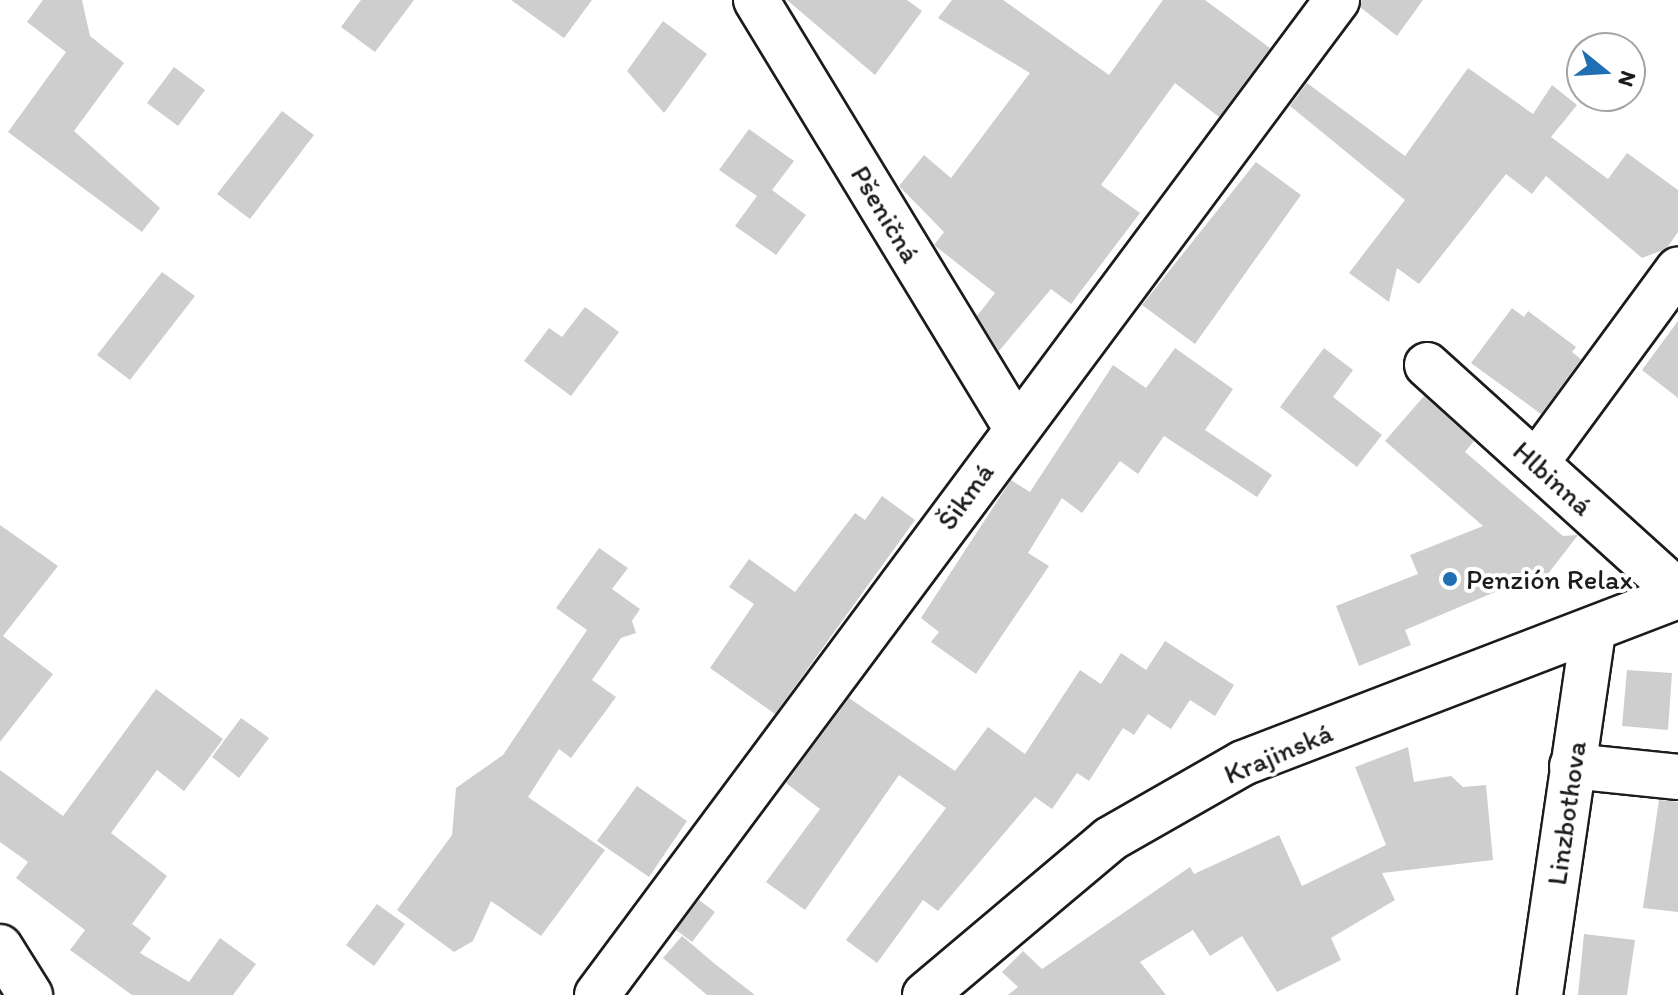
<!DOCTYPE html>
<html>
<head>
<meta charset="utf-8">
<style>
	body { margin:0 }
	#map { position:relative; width:1678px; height:995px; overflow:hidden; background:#fff; font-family:Itim,sans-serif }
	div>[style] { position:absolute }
	.building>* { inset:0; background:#cecece }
	.roads { filter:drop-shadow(2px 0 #1c1c1c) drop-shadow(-2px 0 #1c1c1c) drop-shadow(0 2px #1c1c1c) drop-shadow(0 -2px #1c1c1c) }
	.minor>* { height:44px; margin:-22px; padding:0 22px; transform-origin:22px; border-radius:22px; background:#fff }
	.dots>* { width:22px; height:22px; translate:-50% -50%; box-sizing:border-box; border:4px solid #fff; border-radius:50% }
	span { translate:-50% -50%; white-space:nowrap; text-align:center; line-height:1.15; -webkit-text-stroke:8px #fff; paint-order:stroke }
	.street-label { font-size:28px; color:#1c1c1c }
	.poi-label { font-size:28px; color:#1c1c1c }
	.left { translate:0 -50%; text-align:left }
	.north { position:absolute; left:1566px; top:32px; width:80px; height:80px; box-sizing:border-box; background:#fff; border:2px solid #a4a4a4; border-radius:50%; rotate:108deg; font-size:22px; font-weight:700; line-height:32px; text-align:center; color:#1c1c1c }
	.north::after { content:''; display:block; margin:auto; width:28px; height:36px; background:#1f6fb2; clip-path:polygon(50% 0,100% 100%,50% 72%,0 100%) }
</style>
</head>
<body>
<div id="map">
	<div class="building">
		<i style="clip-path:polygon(43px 0,82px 0,90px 36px,124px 63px,74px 131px,160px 208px,142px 232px,8px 132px,66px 52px,27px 22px)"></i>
		<i style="clip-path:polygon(361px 0,414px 0,375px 52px,341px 27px)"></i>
		<i style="clip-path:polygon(511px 0,592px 0,564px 38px)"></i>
		<i style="clip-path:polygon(787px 0,907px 0,922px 11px,875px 75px)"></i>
		<i style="clip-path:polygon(952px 0,1003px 0,1109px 75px,1163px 0,1205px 0,1270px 48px,1219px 117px,1175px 83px,1101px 185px,1140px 213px,1071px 304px,1051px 289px,999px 351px,977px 316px,995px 293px,934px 245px,944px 232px,899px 186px,924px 155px,951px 178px,1030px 73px,938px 18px)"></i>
		<i style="clip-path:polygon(1362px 0,1423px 0,1397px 36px,1360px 7px)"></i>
		<i style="clip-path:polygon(663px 21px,707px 54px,664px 113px,627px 71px)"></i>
		<i style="clip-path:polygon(174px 67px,205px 90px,178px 126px,147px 103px)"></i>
		<i style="clip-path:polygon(1468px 68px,1533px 114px,1552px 85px,1577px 105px,1551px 137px,1608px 179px,1627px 153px,1678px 190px,1678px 232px,1666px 249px,1642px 258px,1546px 176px,1532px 194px,1506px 174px,1419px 284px,1397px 268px,1389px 302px,1349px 273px,1405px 200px,1290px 106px,1307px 83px,1405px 156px)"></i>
		<i style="clip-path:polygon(282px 111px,314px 135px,250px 219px,217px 194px)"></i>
		<i style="clip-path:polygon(749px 129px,794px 161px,772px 190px,806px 215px,776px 255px,735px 226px,757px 196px,719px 170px)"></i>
		<i style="clip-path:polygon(1256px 162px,1301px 195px,1195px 344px,1142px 305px)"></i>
		<i style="clip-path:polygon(162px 272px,195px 296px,130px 380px,97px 355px)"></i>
		<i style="clip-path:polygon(585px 307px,619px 332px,571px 396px,524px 361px,549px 328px,562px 337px)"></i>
		<i style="clip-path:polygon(1512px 308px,1524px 317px,1528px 311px,1576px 347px,1572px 352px,1581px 359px,1541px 414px,1471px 363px)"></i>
		<i style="clip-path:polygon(1678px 321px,1678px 398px,1642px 370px)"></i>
		<i style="clip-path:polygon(1175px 348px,1233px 389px,1205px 430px,1272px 475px,1257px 497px,1164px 436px,1138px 474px,1120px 461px,1082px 513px,1062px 498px,1028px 553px,1049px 566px,976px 674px,931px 642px,939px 632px,921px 618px,1011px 480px,1030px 492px,1113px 365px,1146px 388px)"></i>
		<i style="clip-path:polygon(1324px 348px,1353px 370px,1333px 397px,1382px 435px,1357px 467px,1280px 407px)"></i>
		<i style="clip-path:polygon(1424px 396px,1474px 441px,1465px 452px,1563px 536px,1578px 535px,1544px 579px,1539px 574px,1524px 592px,1514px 584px,1405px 630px,1411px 645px,1359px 666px,1336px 606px,1418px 574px,1410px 555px,1483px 526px,1385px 441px)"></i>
		<i style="clip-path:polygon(882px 496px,915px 520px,775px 714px,710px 668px,754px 604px,729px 587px,749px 559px,795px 592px,855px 513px,865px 520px)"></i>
		<i style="clip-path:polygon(0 525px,58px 566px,3px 636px,53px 674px,0 742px)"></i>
		<i style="clip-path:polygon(599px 548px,628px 568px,612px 589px,640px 609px,632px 621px,636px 633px,621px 638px,592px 680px,616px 697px,571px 758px,559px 749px,528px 797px,605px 850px,541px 936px,491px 901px,473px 941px,454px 952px,397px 910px,452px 835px,456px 788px,503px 755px,587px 630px,556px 608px)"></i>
		<i style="clip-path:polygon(1165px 641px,1234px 685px,1215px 716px,1190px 700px,1171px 729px,1148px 714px,1134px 735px,1123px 728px,1089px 781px,1077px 773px,1052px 809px,1035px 797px,938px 911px,923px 900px,877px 963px,846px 940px,946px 808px,899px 775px,805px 910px,766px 882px,820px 809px,786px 783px,849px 698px,955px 771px,988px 727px,1025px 754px,1080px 670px,1101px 684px,1121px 653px,1146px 670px)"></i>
		<i style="clip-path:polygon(1627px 670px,1672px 673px,1668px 730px,1622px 726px)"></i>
		<i style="clip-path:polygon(156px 689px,223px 739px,184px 791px,157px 770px,111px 833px,167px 876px,132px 924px,151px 938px,140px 953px,189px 982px,220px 938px,256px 964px,233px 995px,132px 995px,70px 950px,85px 930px,16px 878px,28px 862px,0 842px,0 770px,63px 816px)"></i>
		<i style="clip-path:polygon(241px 718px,269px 738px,239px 778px,212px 757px)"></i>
		<i style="clip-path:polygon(1408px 747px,1414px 782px,1451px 776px,1463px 787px,1486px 785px,1493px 860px,1382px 873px,1395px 900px,1331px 938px,1341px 960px,1277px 992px,1242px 936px,1210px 956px,1193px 930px,1140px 962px,1166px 995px,1008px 995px,1018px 987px,1002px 972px,1023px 951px,1042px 969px,1190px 867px,1194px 874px,1279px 835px,1302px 886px,1386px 845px,1355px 767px)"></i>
		<i style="clip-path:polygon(637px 786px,687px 821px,649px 877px,597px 841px)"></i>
		<i style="clip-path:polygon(1659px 800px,1678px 802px,1678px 912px,1643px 908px)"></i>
		<i style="clip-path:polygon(699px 900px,715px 912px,692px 942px,676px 930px)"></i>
		<i style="clip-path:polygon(377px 904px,405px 924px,374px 966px,346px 945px)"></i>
		<i style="clip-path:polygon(1584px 934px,1635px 940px,1627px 995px,1578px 995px)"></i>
		<i style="clip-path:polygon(682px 936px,715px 964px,755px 995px,707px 995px,663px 958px)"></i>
	</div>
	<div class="roads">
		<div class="minor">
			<i style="left:756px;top:0;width:500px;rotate:58.7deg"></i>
			<i style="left:1427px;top:365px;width:338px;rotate:42.1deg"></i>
			<i style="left:1536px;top:463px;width:240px;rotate:-53.7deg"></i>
			<i style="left:1572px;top:766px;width:107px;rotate:5.9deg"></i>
			<i style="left:0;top:947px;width:57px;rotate:58deg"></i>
			<i style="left:597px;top:995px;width:1240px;rotate:-53.36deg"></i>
			<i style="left:925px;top:995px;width:242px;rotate:-40.1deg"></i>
			<i style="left:1110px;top:839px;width:153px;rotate:-29.7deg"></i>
			<i style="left:1243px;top:763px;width:466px;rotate:-21deg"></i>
			<i style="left:1540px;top:995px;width:368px;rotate:-81.7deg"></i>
		</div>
	</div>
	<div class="dots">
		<i style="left:1450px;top:579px;background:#1f6fb2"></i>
	</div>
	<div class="street-label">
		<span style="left:886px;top:214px;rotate:59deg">Pšeničná</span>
		<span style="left:1553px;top:478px;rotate:42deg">Hlbinná</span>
		<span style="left:965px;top:496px;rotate:-54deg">Šikmá</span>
		<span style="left:1278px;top:753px;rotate:-23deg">Krajinská</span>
		<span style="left:1566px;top:813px;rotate:-82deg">Linzbothova</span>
	</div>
	<div class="poi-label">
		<span class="left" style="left:1466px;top:579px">Penzión Relax</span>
	</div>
	<div class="north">N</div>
</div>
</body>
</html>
